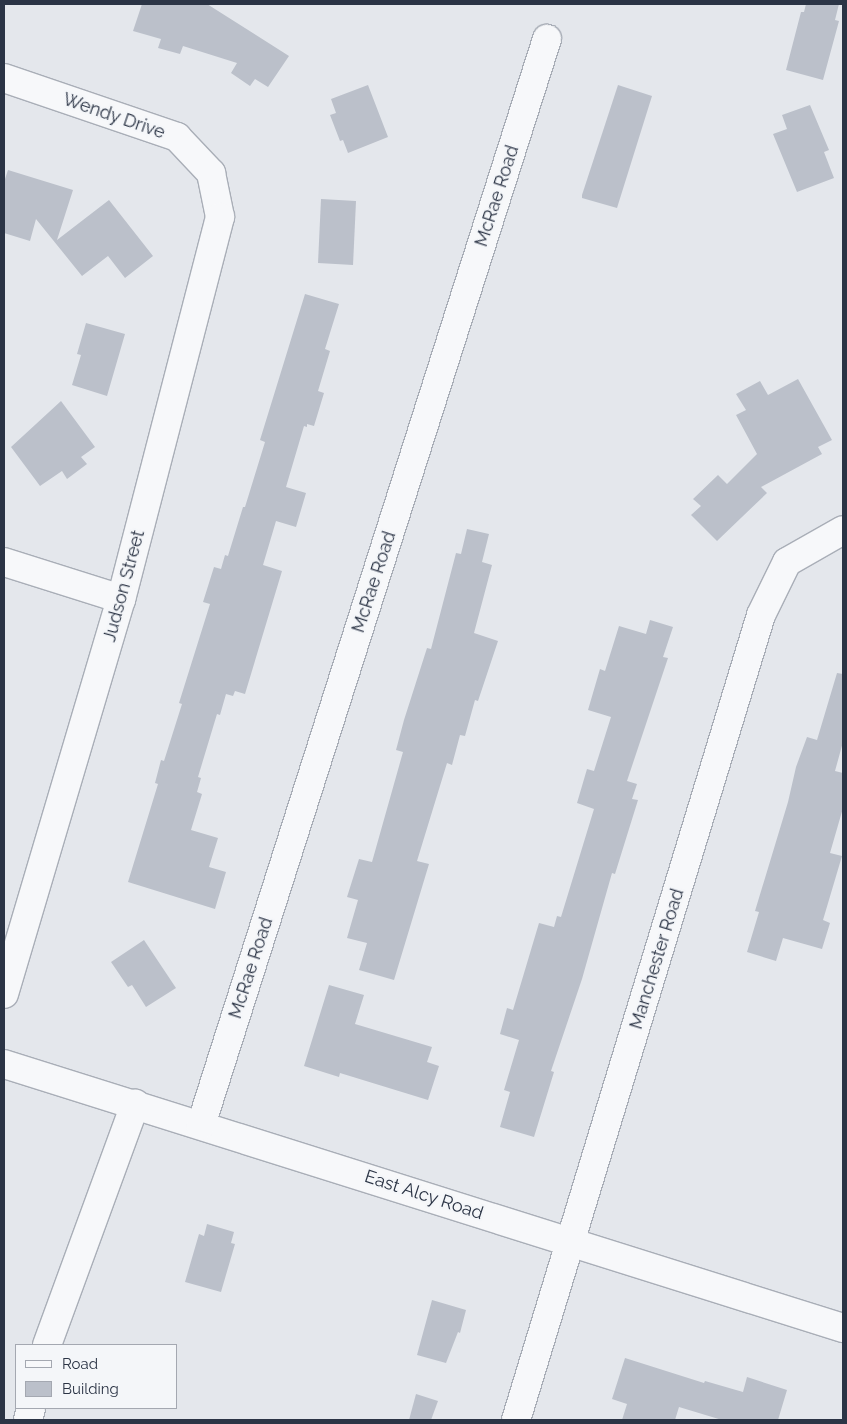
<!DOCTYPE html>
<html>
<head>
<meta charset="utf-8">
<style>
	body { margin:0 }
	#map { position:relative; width:847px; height:1424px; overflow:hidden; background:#e4e7ec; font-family:Raleway,sans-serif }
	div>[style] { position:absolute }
	.building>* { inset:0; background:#bbc0ca }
	.roads { filter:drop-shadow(1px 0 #a9aeb7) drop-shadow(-1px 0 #a9aeb7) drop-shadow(0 1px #a9aeb7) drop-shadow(0 -1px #a9aeb7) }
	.minor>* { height:28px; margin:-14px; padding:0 14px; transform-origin:14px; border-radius:14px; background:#f7f8fa }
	span { translate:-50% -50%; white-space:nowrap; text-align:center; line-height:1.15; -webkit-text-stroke:4px #f4f6f9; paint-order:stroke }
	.street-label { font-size:18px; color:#2b3445 }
	.frame { position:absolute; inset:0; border:5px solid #2b3445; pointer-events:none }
	.legend { position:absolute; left:15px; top:1344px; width:162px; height:65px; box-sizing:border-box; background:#f4f6f9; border:1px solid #a4a8b1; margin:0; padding:6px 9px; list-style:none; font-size:15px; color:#2b3445 }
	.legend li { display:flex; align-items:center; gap:10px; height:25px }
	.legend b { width:25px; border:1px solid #a4a8b1 }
</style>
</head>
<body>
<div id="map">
	<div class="building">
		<i style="clip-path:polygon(142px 4px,207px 4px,289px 56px,268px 87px,255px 79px,250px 86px,231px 73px,237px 63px,183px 46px,180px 54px,158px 48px,161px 39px,133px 31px)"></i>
		<i style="clip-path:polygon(806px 4px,839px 4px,835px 20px,839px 21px,823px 80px,786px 70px,801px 12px,804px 12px)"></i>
		<i style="clip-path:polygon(368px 85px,388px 137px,348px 153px,343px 140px,340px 141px,330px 115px,336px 113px,331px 99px)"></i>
		<i style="clip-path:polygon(618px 85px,652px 96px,617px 208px,582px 198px,582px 195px)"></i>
		<i style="clip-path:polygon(810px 105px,829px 150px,824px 152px,834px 178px,797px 192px,773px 134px,787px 129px,782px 115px)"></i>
		<i style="clip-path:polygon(8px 170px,73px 190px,57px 240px,109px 200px,153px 256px,125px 278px,108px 256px,82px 276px,36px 219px,30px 241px,4px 233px,4px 182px)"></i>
		<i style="clip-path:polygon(321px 199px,356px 201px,353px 265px,318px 263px)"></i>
		<i style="clip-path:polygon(305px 294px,339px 304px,325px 349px,330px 351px,318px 391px,324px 393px,314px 426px,307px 424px,307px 427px,304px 426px,286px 487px,306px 493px,296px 527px,276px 521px,263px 565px,282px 571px,245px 694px,235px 691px,233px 696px,226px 694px,220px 715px,217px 714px,198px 777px,201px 778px,197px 792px,202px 794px,191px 830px,218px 838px,209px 867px,226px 872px,215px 909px,128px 882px,158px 784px,155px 783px,161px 760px,164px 761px,182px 704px,179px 703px,210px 604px,203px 602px,214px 567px,221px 569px,225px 555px,228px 556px,243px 507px,245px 507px,265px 442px,260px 440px)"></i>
		<i style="clip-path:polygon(86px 323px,125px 334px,107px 396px,72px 385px,81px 355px,77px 354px)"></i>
		<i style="clip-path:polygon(798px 379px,832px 440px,818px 447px,822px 454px,761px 487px,767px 493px,717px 541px,691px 515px,701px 506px,693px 499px,718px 475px,727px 484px,757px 454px,736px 415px,746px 410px,736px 394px,760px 381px,768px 395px)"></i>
		<i style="clip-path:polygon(61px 401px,95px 447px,81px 457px,87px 464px,67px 479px,62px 471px,40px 486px,11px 447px)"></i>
		<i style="clip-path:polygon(467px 529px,489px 534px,482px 562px,492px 565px,474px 633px,498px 641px,478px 701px,475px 700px,465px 736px,460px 735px,452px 765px,447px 763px,417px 861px,429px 864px,394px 980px,359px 970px,367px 943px,347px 938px,358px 900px,347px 897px,359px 859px,372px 862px,403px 752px,396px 750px,404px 720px,427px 648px,431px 649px,456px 553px,461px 554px)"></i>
		<i style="clip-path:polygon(650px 620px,673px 627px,663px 657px,668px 658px,627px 781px,637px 784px,632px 799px,638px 800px,615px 874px,612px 873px,582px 979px,551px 1071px,554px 1072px,534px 1137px,500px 1127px,510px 1092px,504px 1090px,519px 1040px,500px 1034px,507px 1008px,513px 1010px,539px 923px,554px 927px,557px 916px,561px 917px,594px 809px,577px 803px,587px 769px,594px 771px,611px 717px,588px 710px,600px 669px,605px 671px,619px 626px,646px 634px)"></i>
		<i style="clip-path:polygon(837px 673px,843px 674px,843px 742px,835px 771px,843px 773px,843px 808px,830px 853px,842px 856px,823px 920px,830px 923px,822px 949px,783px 938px,776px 961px,747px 952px,759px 912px,755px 911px,788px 802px,796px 767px,807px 737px,817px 740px)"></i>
		<i style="clip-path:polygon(144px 940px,176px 988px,146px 1007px,132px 985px,128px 987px,111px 962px)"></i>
		<i style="clip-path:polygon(329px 985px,364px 995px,355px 1024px,432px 1047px,427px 1062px,439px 1066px,428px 1100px,340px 1073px,339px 1077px,304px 1066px)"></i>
		<i style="clip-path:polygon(207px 1224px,234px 1232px,231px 1243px,235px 1244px,221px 1292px,185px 1282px,199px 1234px,204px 1236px)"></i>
		<i style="clip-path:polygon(432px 1300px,466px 1310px,460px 1333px,458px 1332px,446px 1363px,417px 1355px)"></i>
		<i style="clip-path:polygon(625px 1358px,704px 1383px,705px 1381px,743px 1392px,747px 1377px,787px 1390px,778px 1420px,722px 1420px,679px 1407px,675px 1420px,622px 1420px,627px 1404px,612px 1399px)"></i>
		<i style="clip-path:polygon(416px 1394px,438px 1401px,431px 1420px,409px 1420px)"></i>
	</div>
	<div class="roads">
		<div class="minor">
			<i style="left:4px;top:78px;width:183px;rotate:18.8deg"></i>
			<i style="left:177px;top:137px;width:50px;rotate:46.6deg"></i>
			<i style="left:211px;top:173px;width:45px;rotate:78.4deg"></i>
			<i style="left:220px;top:217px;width:395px;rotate:104.5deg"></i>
			<i style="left:121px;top:599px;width:412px;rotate:106.5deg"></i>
			<i style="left:4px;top:562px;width:123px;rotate:17.5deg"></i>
			<i style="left:4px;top:1064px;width:880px;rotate:17.47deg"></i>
			<i style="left:201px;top:1125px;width:1140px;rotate:-72.33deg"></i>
			<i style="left:47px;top:1345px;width:257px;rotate:-69.9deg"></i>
			<i style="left:28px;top:1420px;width:12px;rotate:-76deg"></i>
			<i style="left:516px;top:1420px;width:841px;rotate:-73.07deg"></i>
			<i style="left:761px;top:615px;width:59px;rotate:-63.9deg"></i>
			<i style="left:787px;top:562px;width:64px;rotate:-29.7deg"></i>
		</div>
	</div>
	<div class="street-label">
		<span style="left:114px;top:116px;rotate:19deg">Wendy Drive</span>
		<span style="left:497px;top:196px;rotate:-72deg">McRae Road</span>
		<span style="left:374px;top:582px;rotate:-72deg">McRae Road</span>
		<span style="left:124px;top:586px;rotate:-75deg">Judson Street</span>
		<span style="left:657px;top:959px;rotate:-73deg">Manchester Road</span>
		<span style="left:251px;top:968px;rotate:-72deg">McRae Road</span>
		<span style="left:424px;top:1195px;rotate:18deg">East Alcy Road</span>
	</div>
	<div class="frame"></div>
	<ul class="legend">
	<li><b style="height:6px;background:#f7f8fa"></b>Road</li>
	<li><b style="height:14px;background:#bbc0ca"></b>Building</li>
	</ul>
</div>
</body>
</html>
